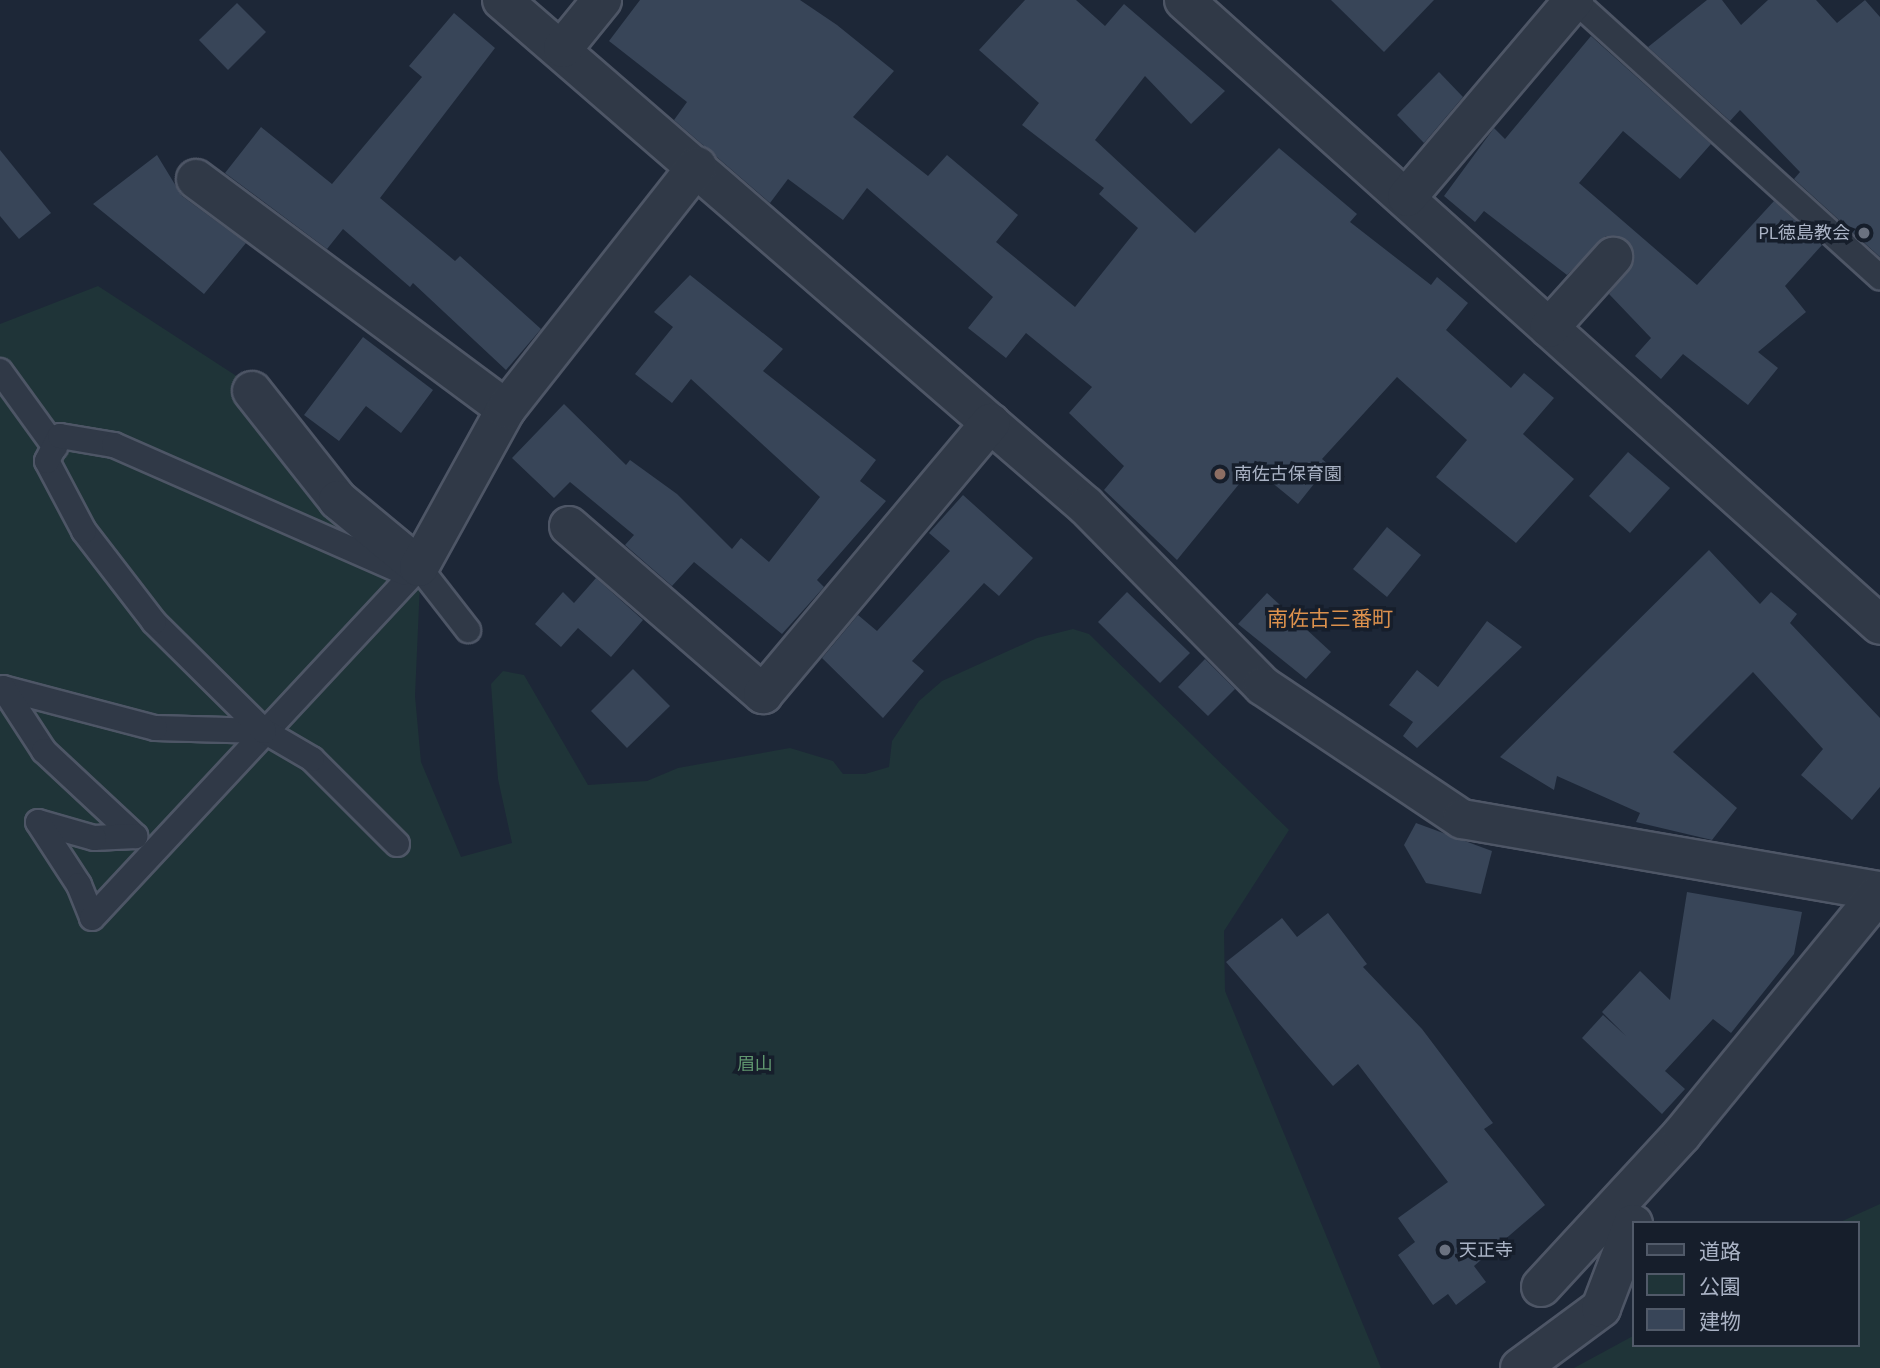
<!DOCTYPE html>
<html>
<head>
<meta charset="utf-8">
<style>
	body { margin:0 }
	#map { position:relative; width:1880px; height:1368px; overflow:hidden; background:#1d2737; font-family:Figtree,"Noto Sans JP",sans-serif }
	div>[style] { position:absolute }
	.green>* { inset:0; background:#1f3438 }
	.building>* { inset:0; background:#384558 }
	.roads { filter:drop-shadow(2px 0 #4e5666) drop-shadow(-2px 0 #4e5666) drop-shadow(0 2px #4e5666) drop-shadow(0 -2px #4e5666) }
	.service>* { height:24px; margin:-12px; padding:0 12px; transform-origin:12px; border-radius:12px; background:#303947 }
	.minor>* { height:38px; margin:-19px; padding:0 19px; transform-origin:19px; border-radius:19px; background:#303947 }
	.dots>* { width:19px; height:19px; translate:-50% -50%; box-sizing:border-box; border:4px solid #161e2b; border-radius:50% }
	span { translate:-50% -50%; white-space:nowrap; text-align:center; line-height:1.15; -webkit-text-stroke:7px #161e2b; paint-order:stroke }
	.poi-label { font-size:18px; color:#aab3c5 }
	.right { translate:-100% -50%; text-align:right }
	.left { translate:0 -50%; text-align:left }
	.park-label { font-size:18px; color:#60976f }
	.quarter-label { font-size:21px; color:#dc914d }
	.legend { position:absolute; left:1632px; top:1221px; width:228px; height:126px; box-sizing:border-box; background:#161e2b; border:2px solid #515a69; margin:0; padding:9px 12px; list-style:none; font-size:21px; color:#aab3c5 }
	.legend li { display:flex; align-items:center; gap:14px; height:35px }
	.legend b { width:35px; border:2px solid #515a69 }
</style>
</head>
<body>
<div id="map">
	<div class="green">
		<i style="clip-path:polygon(98px 286px,238px 377px,297px 467px,420px 583px,415px 696px,421px 762px,461px 857px,512px 843px,498px 779px,491px 684px,503px 671px,524px 675px,588px 785px,647px 781px,678px 768px,790px 748px,833px 761px,843px 774px,865px 774px,889px 767px,892px 741px,919px 701px,942px 681px,1037px 638px,1073px 629px,1089px 634px,1289px 830px,1224px 931px,1225px 991px,1381px 1368px,0 1368px,0 324px)"></i>
		<i style="clip-path:polygon(1880px 1204px,1880px 1368px,1574px 1368px,1633px 1336px,1633px 1345px,1857px 1345px,1857px 1223px,1838px 1223px)"></i>
	</div>
	<div class="building">
		<i style="clip-path:polygon(640px 0,800px 0,837px 25px,894px 71px,853px 117px,928px 176px,947px 155px,1018px 215px,996px 242px,1075px 307px,1138px 228px,1099px 194px,1104px 188px,1022px 125px,1039px 103px,979px 50px,1025px 0,1076px 0,1105px 26px,1124px 4px,1225px 91px,1191px 124px,1145px 76px,1095px 140px,1195px 233px,1279px 148px,1357px 214px,1350px 222px,1431px 285px,1437px 277px,1468px 303px,1446px 330px,1511px 388px,1524px 373px,1554px 398px,1523px 434px,1574px 479px,1516px 543px,1436px 477px,1467px 440px,1397px 377px,1322px 459px,1329px 465px,1298px 504px,1253px 467px,1177px 560px,1104px 490px,1124px 466px,1069px 413px,1092px 387px,1026px 333px,1006px 358px,968px 328px,993px 297px,867px 188px,843px 220px,788px 179px,770px 203px,674px 120px,687px 102px,609px 41px)"></i>
		<i style="clip-path:polygon(1331px 0,1434px 0,1384px 52px)"></i>
		<i style="clip-path:polygon(1707px 0,1722px 0,1741px 25px,1768px 0,1816px 0,1837px 23px,1865px 0,1880px 17px,1880px 257px,1794px 179px,1800px 172px,1740px 110px,1730px 121px,1648px 47px)"></i>
		<i style="clip-path:polygon(237px 3px,266px 32px,228px 70px,199px 40px)"></i>
		<i style="clip-path:polygon(454px 13px,495px 48px,380px 198px,455px 261px,460px 256px,541px 329px,506px 370px,413px 283px,410px 287px,343px 229px,327px 249px,225px 173px,261px 127px,332px 184px,422px 77px,409px 66px)"></i>
		<i style="clip-path:polygon(1591px 36px,1711px 144px,1680px 179px,1623px 131px,1579px 183px,1697px 285px,1774px 201px,1822px 245px,1785px 286px,1806px 312px,1758px 352px,1778px 368px,1748px 405px,1683px 354px,1661px 379px,1635px 356px,1651px 338px,1609px 294px,1634px 262px,1627px 240px,1606px 236px,1567px 275px,1484px 211px,1475px 222px,1444px 196px,1494px 128px,1505px 139px)"></i>
		<i style="clip-path:polygon(1439px 72px,1463px 97px,1424px 143px,1397px 115px)"></i>
		<i style="clip-path:polygon(0 150px,51px 213px,19px 239px,0 216px)"></i>
		<i style="clip-path:polygon(157px 155px,182px 196px,246px 243px,204px 294px,93px 204px)"></i>
		<i style="clip-path:polygon(690px 275px,783px 349px,763px 371px,876px 460px,860px 481px,886px 501px,817px 580px,824px 587px,782px 634px,694px 562px,672px 586px,625px 545px,634px 535px,570px 482px,554px 498px,512px 458px,564px 404px,626px 465px,630px 460px,677px 494px,732px 549px,741px 538px,769px 562px,820px 497px,691px 379px,672px 403px,635px 374px,673px 327px,654px 312px)"></i>
		<i style="clip-path:polygon(363px 337px,433px 390px,401px 433px,366px 406px,339px 441px,304px 415px)"></i>
		<i style="clip-path:polygon(1628px 452px,1670px 488px,1630px 533px,1589px 496px)"></i>
		<i style="clip-path:polygon(963px 495px,1033px 558px,999px 596px,984px 583px,912px 661px,924px 671px,883px 718px,822px 658px,858px 615px,877px 631px,950px 551px,929px 533px)"></i>
		<i style="clip-path:polygon(1387px 527px,1421px 555px,1387px 597px,1353px 569px)"></i>
		<i style="clip-path:polygon(1709px 550px,1760px 604px,1771px 592px,1797px 614px,1790px 623px,1880px 718px,1880px 787px,1852px 820px,1801px 775px,1823px 749px,1753px 672px,1673px 752px,1737px 808px,1712px 840px,1636px 822px,1640px 813px,1557px 776px,1554px 790px,1500px 757px)"></i>
		<i style="clip-path:polygon(596px 578px,643px 620px,611px 657px,578px 628px,561px 647px,535px 624px,563px 592px,574px 603px)"></i>
		<i style="clip-path:polygon(1127px 592px,1190px 653px,1160px 683px,1098px 622px)"></i>
		<i style="clip-path:polygon(1267px 593px,1331px 652px,1306px 679px,1238px 624px)"></i>
		<i style="clip-path:polygon(1487px 621px,1522px 647px,1417px 748px,1403px 736px,1413px 722px,1389px 705px,1417px 670px,1438px 687px)"></i>
		<i style="clip-path:polygon(1205px 659px,1235px 689px,1208px 716px,1178px 687px)"></i>
		<i style="clip-path:polygon(633px 669px,670px 706px,627px 748px,591px 711px)"></i>
		<i style="clip-path:polygon(1416px 823px,1492px 851px,1481px 894px,1426px 883px,1404px 845px)"></i>
		<i style="clip-path:polygon(1687px 892px,1802px 912px,1794px 954px,1731px 1033px,1713px 1019px,1665px 1071px,1685px 1089px,1662px 1114px,1582px 1038px,1603px 1015px,1626px 1036px,1602px 1012px,1640px 971px,1670px 1000px)"></i>
		<i style="clip-path:polygon(1328px 913px,1367px 964px,1363px 967px,1422px 1029px,1493px 1123px,1484px 1129px,1545px 1205px,1474px 1266px,1486px 1282px,1456px 1305px,1448px 1294px,1433px 1305px,1398px 1255px,1415px 1242px,1398px 1218px,1448px 1182px,1358px 1064px,1333px 1086px,1226px 962px,1282px 918px,1297px 937px)"></i>
	</div>
	<div class="roads">
		<div class="service">
			<i style="left:1574px;top:0;width:413px;rotate:42.2deg"></i>
			<i style="left:0;top:371px;width:94px;rotate:54.1deg"></i>
			<i style="left:264px;top:731px;width:109px;rotate:-178.4deg"></i>
			<i style="left:155px;top:728px;width:157px;rotate:-165.3deg"></i>
			<i style="left:3px;top:688px;width:75px;rotate:56.9deg"></i>
			<i style="left:44px;top:751px;width:125px;rotate:43deg"></i>
			<i style="left:135px;top:836px;width:41px;rotate:177.2deg"></i>
			<i style="left:94px;top:838px;width:58px;rotate:-164.1deg"></i>
			<i style="left:38px;top:822px;width:75px;rotate:56.9deg"></i>
			<i style="left:79px;top:885px;width:35px;rotate:68deg"></i>
			<i style="left:92px;top:918px;width:480px;rotate:-47deg"></i>
			<i style="left:419px;top:567px;width:80px;rotate:52.1deg"></i>
			<i style="left:397px;top:844px;width:120px;rotate:-135deg"></i>
			<i style="left:312px;top:759px;width:56px;rotate:-149.7deg"></i>
			<i style="left:264px;top:731px;width:155px;rotate:-135.3deg"></i>
			<i style="left:154px;top:622px;width:115px;rotate:-127.6deg"></i>
			<i style="left:84px;top:531px;width:79px;rotate:-117.9deg"></i>
			<i style="left:47px;top:461px;width:28px;rotate:-63deg"></i>
			<i style="left:60px;top:436px;width:55px;rotate:9.5deg"></i>
			<i style="left:114px;top:445px;width:317px;rotate:23.7deg"></i>
		</div>
		<div class="minor">
			<i style="left:502px;top:0;width:773px;rotate:40.91deg"></i>
			<i style="left:1086px;top:506px;width:252px;rotate:45.5deg"></i>
			<i style="left:1263px;top:686px;width:239px;rotate:33.8deg"></i>
			<i style="left:1462px;top:819px;width:424px;rotate:9.8deg"></i>
			<i style="left:1184px;top:0;width:935px;rotate:41.92deg"></i>
			<i style="left:563px;top:48px;width:62px;rotate:-50.9deg"></i>
			<i style="left:196px;top:179px;width:386px;rotate:36.6deg"></i>
			<i style="left:1407px;top:197px;width:258px;rotate:-49.7deg"></i>
			<i style="left:1549px;top:328px;width:96px;rotate:-48deg"></i>
			<i style="left:252px;top:391px;width:139px;rotate:51.7deg"></i>
			<i style="left:338px;top:500px;width:105px;rotate:39.6deg"></i>
			<i style="left:419px;top:567px;width:180px;rotate:-61.2deg"></i>
			<i style="left:506px;top:409px;width:309px;rotate:-51.8deg"></i>
			<i style="left:569px;top:526px;width:257px;rotate:40.9deg"></i>
			<i style="left:763px;top:694px;width:354px;rotate:-50deg"></i>
			<i style="left:1541px;top:1287px;width:208px;rotate:-47.3deg"></i>
			<i style="left:1682px;top:1134px;width:313px;rotate:-50.7deg"></i>
			<i style="left:1520px;top:1368px;width:101px;rotate:-36.5deg"></i>
			<i style="left:1601px;top:1308px;width:90px;rotate:-69.1deg"></i>
		</div>
	</div>
	<div class="dots">
		<i style="left:1864px;top:233px;background:#6b7280"></i>
		<i style="left:1220px;top:474px;background:#8d6e63"></i>
		<i style="left:1445px;top:1250px;background:#6b7280"></i>
	</div>
	<div class="poi-label">
		<span class="right" style="left:1850px;top:233px">PL徳島教会</span>
		<span class="left" style="left:1234px;top:474px">南佐古保育園</span>
		<span class="left" style="left:1459px;top:1250px">天正寺</span>
	</div>
	<div class="park-label">
		<span style="left:755px;top:1064px">眉山</span>
	</div>
	<div class="quarter-label">
		<span style="left:1330px;top:619px">南佐古三番町</span>
	</div>
	<ul class="legend">
	<li><b style="height:9px;background:#303947"></b>道路</li>
	<li><b style="height:19px;background:#1f3438"></b>公園</li>
	<li><b style="height:19px;background:#384558"></b>建物</li>
	</ul>
</div>
</body>
</html>
